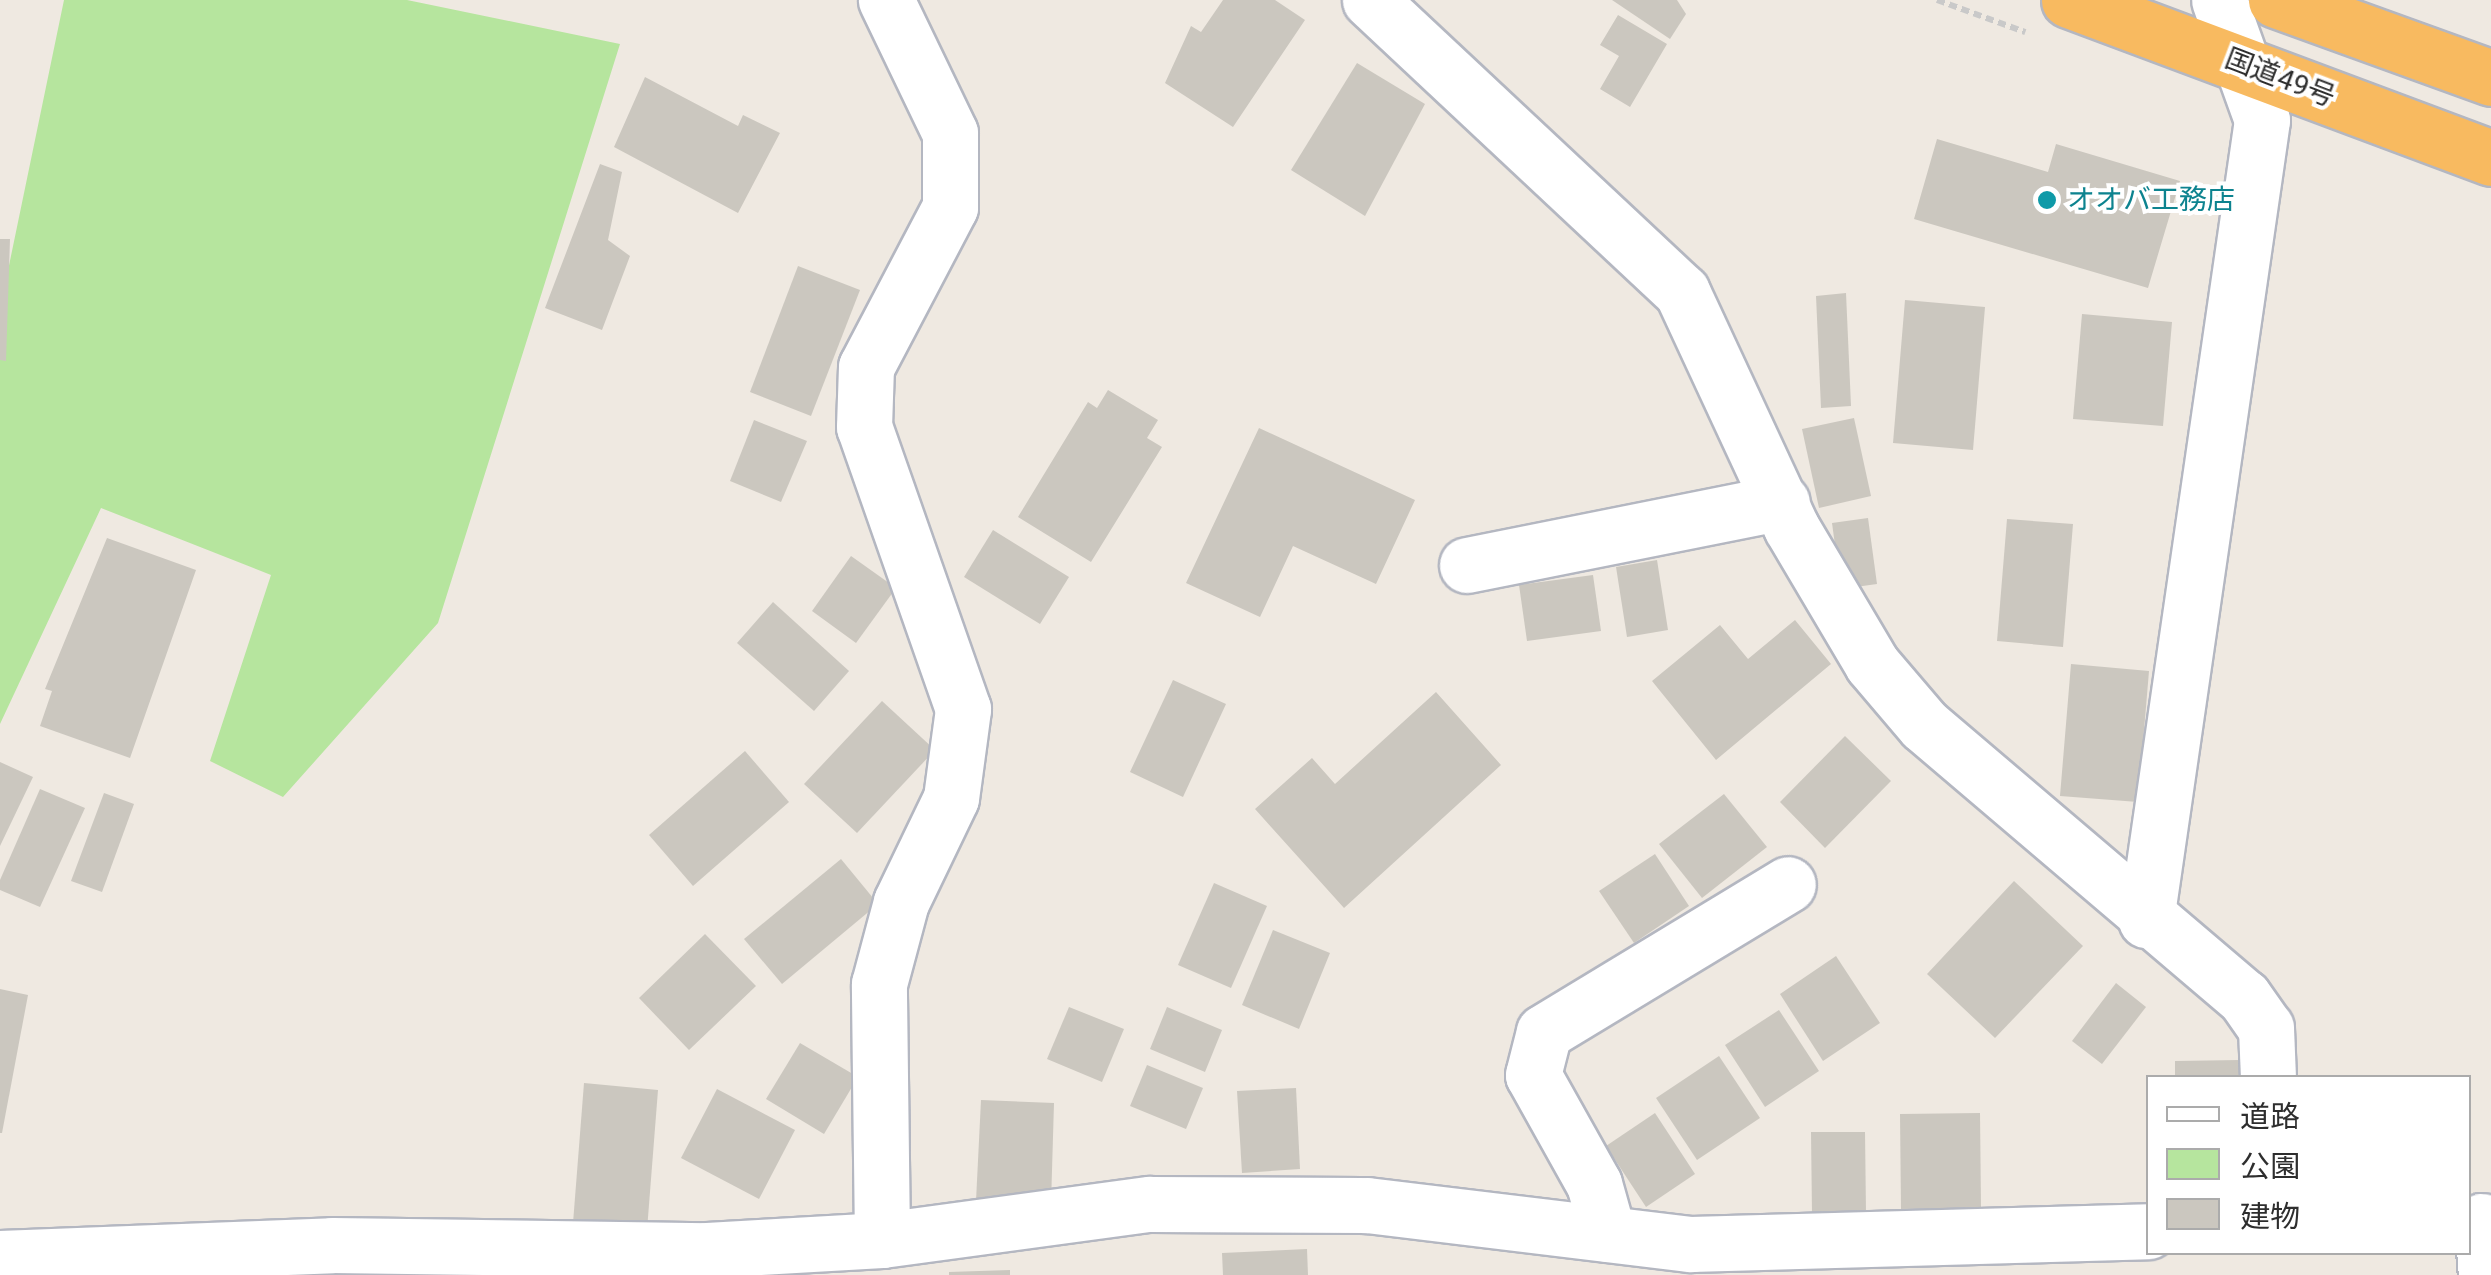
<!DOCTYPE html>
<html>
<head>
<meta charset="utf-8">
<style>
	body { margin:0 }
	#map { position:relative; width:2491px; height:1275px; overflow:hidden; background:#efe9e1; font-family:Roboto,"Noto Sans JP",sans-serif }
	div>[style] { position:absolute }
	.green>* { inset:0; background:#b6e59e }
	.building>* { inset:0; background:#cbc7bf }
	.path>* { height:6px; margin-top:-3px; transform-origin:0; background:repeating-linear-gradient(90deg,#c9c9c9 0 8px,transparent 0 13px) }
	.roads { filter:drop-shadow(2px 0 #b4b7c1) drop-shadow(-2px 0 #b4b7c1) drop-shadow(0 2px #b4b7c1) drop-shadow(0 -2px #b4b7c1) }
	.minor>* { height:55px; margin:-27.5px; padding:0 27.5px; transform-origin:27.5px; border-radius:27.5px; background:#fff }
	.trunk>* { height:55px; margin:-27.5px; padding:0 27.5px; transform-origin:27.5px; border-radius:27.5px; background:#f8ba60 }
	.dots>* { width:28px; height:28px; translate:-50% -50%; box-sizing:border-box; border:5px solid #fff; border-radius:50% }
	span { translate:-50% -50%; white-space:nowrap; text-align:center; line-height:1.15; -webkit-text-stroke:8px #fff; paint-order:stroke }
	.street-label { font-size:28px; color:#2e2e2e }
	.culture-label { font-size:28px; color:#0d838f }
	.left { translate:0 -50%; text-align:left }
	.legend { position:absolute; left:2146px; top:1075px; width:325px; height:180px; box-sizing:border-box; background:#fff; border:2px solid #ababab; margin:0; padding:12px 18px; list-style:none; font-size:30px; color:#2e2e2e }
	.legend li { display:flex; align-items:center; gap:20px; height:50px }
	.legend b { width:50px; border:2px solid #ababab }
</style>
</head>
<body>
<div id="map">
	<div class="green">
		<i style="clip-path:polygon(64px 0,407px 0,620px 44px,438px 623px,283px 797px,210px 761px,271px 575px,101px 508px,0 724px,0 309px)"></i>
	</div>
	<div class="building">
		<i style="clip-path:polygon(1223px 0,1275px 0,1305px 20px,1233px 127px,1165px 83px,1191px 26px,1201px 32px)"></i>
		<i style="clip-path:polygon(1612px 0,1677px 0,1686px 14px,1670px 39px)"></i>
		<i style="clip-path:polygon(1618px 15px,1667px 44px,1630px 107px,1600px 89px,1619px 56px,1600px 45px)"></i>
		<i style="clip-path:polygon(1357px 63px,1425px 104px,1365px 216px,1291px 170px)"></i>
		<i style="clip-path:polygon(645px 77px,738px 126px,743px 115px,780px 133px,738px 213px,614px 147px)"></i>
		<i style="clip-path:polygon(1937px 139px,2048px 172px,2056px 144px,2180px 181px,2148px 288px,1914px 219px)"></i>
		<i style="clip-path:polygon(600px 164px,622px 172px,608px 240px,630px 256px,602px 330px,545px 308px)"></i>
		<i style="clip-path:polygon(0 239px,10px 239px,6px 361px,0 360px)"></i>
		<i style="clip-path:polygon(798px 266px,860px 290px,811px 416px,750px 392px)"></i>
		<i style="clip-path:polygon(1846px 293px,1851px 406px,1821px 408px,1816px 296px)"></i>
		<i style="clip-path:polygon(1905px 300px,1985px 307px,1973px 450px,1893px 443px)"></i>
		<i style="clip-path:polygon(2082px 314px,2172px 322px,2163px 426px,2073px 419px)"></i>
		<i style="clip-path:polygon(1108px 390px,1158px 420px,1147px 438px,1162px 447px,1091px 562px,1018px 517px,1088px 402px,1097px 408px)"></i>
		<i style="clip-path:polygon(1854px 418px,1871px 496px,1819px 508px,1802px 429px)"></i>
		<i style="clip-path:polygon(754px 420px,807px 441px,781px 502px,730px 481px)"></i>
		<i style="clip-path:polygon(1259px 428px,1415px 500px,1376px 584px,1293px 546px,1260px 617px,1186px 583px)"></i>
		<i style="clip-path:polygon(1868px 518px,1877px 584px,1841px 589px,1832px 523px)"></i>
		<i style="clip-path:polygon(2007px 519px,2073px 524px,2063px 647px,1997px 641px)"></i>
		<i style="clip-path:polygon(993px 530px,1069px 577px,1040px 624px,964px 577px)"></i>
		<i style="clip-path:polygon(107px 538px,196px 570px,130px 758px,40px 726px,52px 691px,45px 689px)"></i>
		<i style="clip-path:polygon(851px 556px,896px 588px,856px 643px,812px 611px)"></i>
		<i style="clip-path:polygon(1657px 560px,1668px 630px,1627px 637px,1616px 567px)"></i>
		<i style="clip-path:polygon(1593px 575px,1601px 631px,1527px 641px,1519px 585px)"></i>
		<i style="clip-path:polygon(773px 602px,849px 671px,814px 711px,737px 643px)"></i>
		<i style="clip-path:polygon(1795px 620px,1831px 664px,1716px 760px,1652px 681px,1720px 625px,1748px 659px)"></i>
		<i style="clip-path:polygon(2071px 664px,2149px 671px,2138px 802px,2060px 796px)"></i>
		<i style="clip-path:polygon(1173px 680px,1226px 704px,1183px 797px,1130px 772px)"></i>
		<i style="clip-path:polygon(1436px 692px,1501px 765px,1344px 908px,1255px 809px,1312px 758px,1335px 784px)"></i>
		<i style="clip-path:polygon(882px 701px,935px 750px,857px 833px,804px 784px)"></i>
		<i style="clip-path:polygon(1845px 736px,1891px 781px,1825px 848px,1780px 802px)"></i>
		<i style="clip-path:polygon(745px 751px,789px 802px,693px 886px,649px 835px)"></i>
		<i style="clip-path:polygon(0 762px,33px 777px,0 846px)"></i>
		<i style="clip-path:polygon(40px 789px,85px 808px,40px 907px,0 890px,0 880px)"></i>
		<i style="clip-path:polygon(104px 793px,134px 804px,102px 892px,71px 881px)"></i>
		<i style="clip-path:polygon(1724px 794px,1767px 847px,1702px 898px,1659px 844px)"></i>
		<i style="clip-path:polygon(1655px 854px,1689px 906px,1634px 943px,1599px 891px)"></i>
		<i style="clip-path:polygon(841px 859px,878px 904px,782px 984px,744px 939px)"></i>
		<i style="clip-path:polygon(2014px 881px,2083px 946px,1995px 1038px,1927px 974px)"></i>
		<i style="clip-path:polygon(1214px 883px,1267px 906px,1231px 988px,1178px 965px)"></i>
		<i style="clip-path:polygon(1273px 930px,1330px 953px,1299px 1029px,1242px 1005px)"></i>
		<i style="clip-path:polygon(705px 934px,756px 986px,689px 1050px,639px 998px)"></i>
		<i style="clip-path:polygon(1836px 956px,1880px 1023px,1823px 1061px,1780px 994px)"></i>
		<i style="clip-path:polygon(2116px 983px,2146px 1007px,2102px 1064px,2072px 1041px)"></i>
		<i style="clip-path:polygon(0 989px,28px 995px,2px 1133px,0 1133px)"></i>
		<i style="clip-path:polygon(1069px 1007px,1124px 1029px,1102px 1082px,1047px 1059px)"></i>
		<i style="clip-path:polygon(1167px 1007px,1222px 1030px,1205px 1072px,1150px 1049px)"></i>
		<i style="clip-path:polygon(1779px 1010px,1819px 1071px,1765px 1107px,1725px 1045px)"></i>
		<i style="clip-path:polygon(800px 1043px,858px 1077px,824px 1134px,766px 1099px)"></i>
		<i style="clip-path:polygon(1719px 1056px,1760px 1118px,1697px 1160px,1656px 1098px)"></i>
		<i style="clip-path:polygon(2240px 1060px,2241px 1078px,2175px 1078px,2175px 1061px)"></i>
		<i style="clip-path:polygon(1147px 1065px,1203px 1088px,1186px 1129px,1130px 1106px)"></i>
		<i style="clip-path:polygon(584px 1083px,658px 1090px,647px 1230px,573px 1223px)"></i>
		<i style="clip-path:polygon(1296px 1088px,1300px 1169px,1242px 1173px,1237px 1091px)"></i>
		<i style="clip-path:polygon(717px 1089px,795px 1130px,759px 1199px,681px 1158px)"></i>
		<i style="clip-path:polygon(981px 1100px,1054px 1103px,1051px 1204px,976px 1201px)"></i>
		<i style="clip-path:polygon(1655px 1113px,1695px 1174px,1646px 1207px,1606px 1146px)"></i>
		<i style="clip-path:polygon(1980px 1113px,1981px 1208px,1901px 1209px,1900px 1114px)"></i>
		<i style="clip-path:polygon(1811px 1132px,1865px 1132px,1866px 1213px,1812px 1214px)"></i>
		<i style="clip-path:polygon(1307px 1249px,1308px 1275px,1223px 1275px,1222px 1253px)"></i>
		<i style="clip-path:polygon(1010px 1270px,1010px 1275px,949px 1275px,949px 1272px)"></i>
	</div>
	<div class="path">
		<i style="left:1937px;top:0;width:94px;rotate:20deg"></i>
	</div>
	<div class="roads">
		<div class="minor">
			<i style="left:1370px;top:0;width:427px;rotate:43.1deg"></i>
			<i style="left:1682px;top:292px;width:259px;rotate:65.1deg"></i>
			<i style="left:1791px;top:527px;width:159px;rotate:59.4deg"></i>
			<i style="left:1872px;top:664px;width:80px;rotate:49.6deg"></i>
			<i style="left:1924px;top:725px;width:420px;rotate:40.4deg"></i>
			<i style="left:2244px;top:997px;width:38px;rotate:55deg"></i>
			<i style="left:2266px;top:1028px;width:50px;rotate:87.7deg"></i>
			<i style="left:1467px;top:565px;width:321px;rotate:-11.3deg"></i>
			<i style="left:2146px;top:920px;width:808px;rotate:-81.75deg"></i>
			<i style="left:2262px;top:120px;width:127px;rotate:-109.7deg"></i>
			<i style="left:2482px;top:1221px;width:54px;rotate:85.8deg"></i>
			<i style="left:1608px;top:1234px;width:52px;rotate:-105.6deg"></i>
			<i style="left:1594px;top:1184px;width:125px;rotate:-119.2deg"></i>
			<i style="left:1533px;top:1075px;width:44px;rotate:-75.7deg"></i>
			<i style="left:1544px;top:1032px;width:285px;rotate:-31.2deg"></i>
			<i style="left:882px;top:1240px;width:256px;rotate:-90.7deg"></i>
			<i style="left:879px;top:984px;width:85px;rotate:-75deg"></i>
			<i style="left:901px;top:902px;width:115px;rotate:-64.3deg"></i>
			<i style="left:951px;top:798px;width:90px;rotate:-82.3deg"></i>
			<i style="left:963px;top:709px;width:299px;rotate:-109.3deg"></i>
			<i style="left:864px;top:427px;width:60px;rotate:-88.1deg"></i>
			<i style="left:866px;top:367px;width:181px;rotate:-62.3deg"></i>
			<i style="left:950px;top:207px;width:74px;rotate:-90deg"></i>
			<i style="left:950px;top:133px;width:148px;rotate:-115.7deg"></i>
			<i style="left:0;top:1258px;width:332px;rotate:-2.2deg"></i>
			<i style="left:332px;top:1245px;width:375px;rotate:0.8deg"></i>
			<i style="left:707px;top:1250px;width:175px;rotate:-3.3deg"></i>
			<i style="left:882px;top:1240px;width:270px;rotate:-7.7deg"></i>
			<i style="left:1150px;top:1204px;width:217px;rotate:0.3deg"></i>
			<i style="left:1367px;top:1205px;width:326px;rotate:6.9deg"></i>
			<i style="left:1691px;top:1244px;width:457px;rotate:-1.6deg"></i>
		</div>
		<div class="trunk">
			<i style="left:2069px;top:0;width:451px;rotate:20.5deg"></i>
			<i style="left:2276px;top:0;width:229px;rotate:19.9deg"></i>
		</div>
	</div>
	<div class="dots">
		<i style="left:2047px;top:200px;background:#0f9aa8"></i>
	</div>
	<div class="street-label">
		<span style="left:2280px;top:78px;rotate:21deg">国道49号</span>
	</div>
	<div class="culture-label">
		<span class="left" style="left:2067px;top:200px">オオバ工務店</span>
	</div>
	<ul class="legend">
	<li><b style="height:12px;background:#fff"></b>道路</li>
	<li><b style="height:28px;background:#b6e59e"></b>公園</li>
	<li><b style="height:28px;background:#cbc7bf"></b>建物</li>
	</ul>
</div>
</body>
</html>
